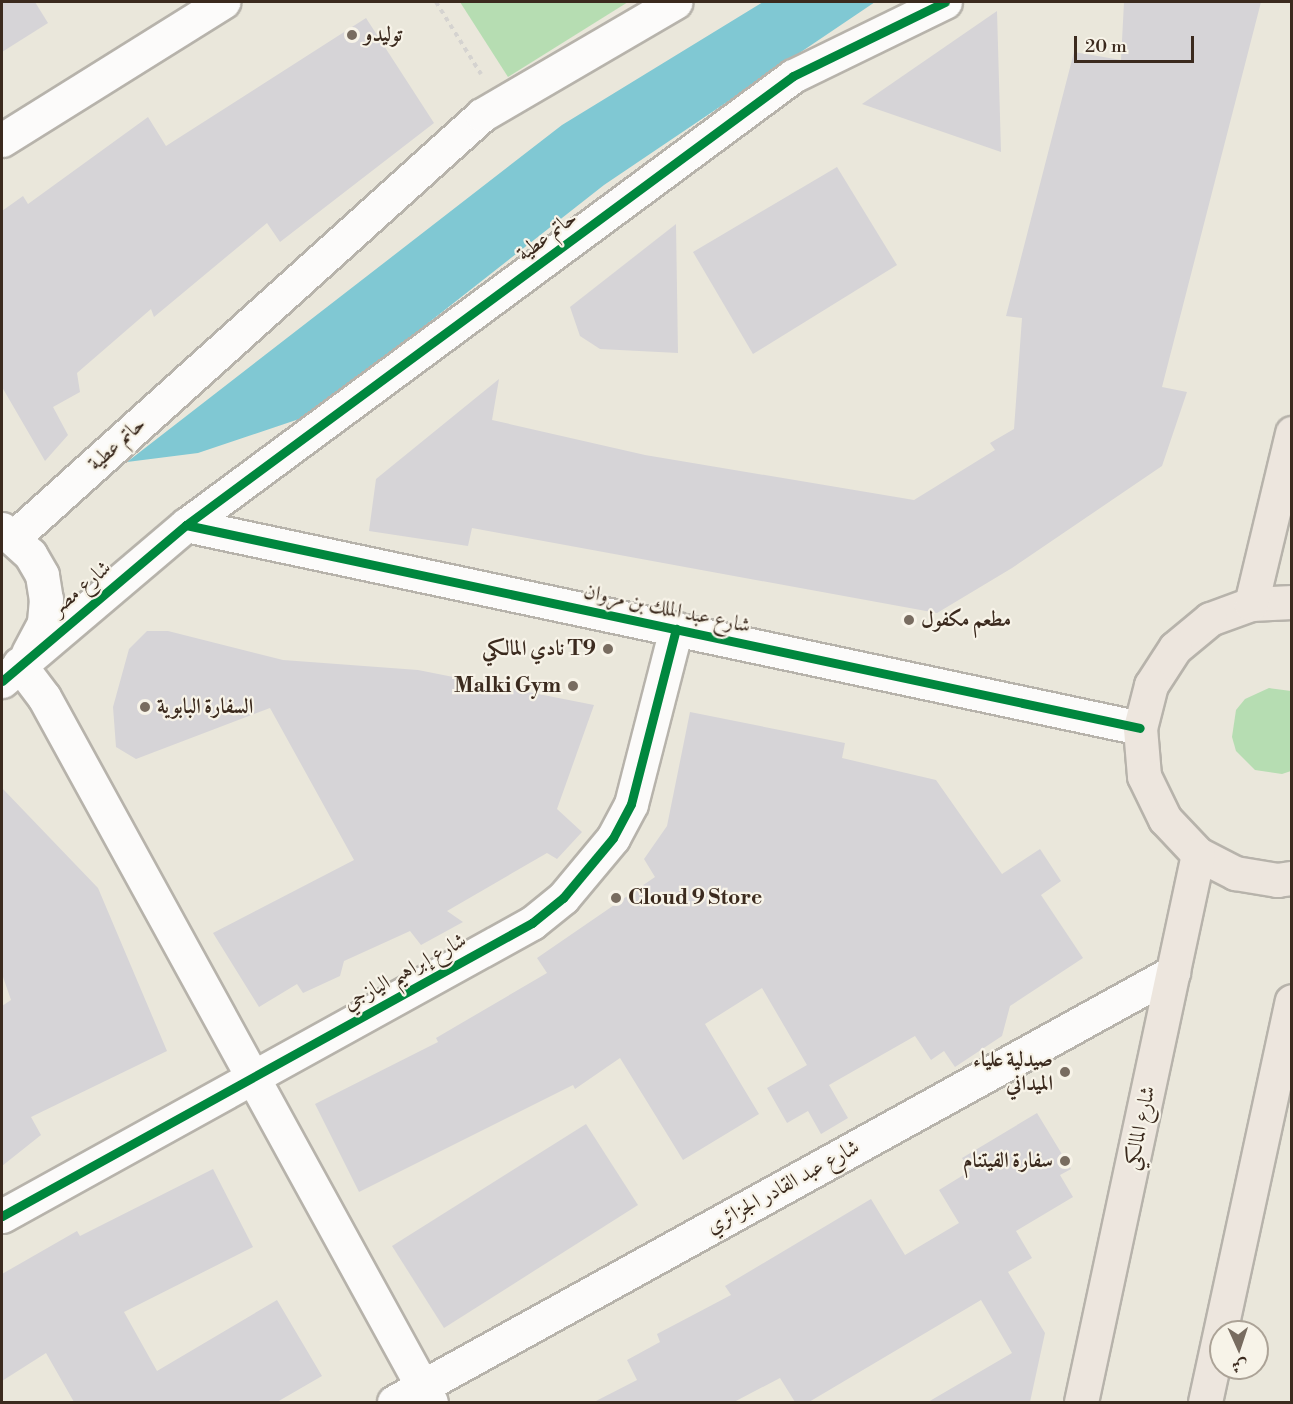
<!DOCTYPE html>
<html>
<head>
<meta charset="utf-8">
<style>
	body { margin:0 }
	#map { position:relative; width:1293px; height:1404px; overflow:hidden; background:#eae7db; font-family:"Libre Bodoni",Amiri,serif }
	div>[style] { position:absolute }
	.green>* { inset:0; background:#b6ddb2 }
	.water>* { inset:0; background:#80c8d3 }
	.building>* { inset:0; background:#d6d4d7 }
	.path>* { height:4px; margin-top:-2px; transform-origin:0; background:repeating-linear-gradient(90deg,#d5d3d0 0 4.5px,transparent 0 9px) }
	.roads { filter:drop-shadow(2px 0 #b7b3ab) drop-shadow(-2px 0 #b7b3ab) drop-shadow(0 2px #b7b3ab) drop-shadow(0 -2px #b7b3ab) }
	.minor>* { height:33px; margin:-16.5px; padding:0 16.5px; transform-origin:16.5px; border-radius:16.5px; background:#fcfbfa }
	.major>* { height:33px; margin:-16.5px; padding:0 16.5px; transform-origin:16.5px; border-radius:16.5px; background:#ede6de }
	.cycleway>* { height:9px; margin:-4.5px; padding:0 4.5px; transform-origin:4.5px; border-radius:4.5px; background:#00873e }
	.dots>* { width:16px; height:16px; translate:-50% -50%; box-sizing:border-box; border:3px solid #f7f3e8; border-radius:50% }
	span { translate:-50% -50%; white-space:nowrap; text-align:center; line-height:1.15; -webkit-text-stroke:4.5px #f7f3e8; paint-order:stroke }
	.poi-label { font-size:21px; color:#3b2a1e; font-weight:700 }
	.left { translate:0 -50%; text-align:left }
	.right { translate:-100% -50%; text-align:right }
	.street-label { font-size:21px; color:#3b2a1e }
	.frame { position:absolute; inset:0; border:3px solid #3b2a1e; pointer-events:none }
	.north { position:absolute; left:1209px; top:1320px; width:60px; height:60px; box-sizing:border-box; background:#f7f3e8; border:2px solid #aca397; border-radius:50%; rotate:177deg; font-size:16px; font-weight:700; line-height:24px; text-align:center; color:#3b2a1e }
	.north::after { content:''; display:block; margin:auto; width:21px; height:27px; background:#786c60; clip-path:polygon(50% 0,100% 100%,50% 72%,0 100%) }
	.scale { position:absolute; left:1074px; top:36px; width:120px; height:27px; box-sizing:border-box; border:3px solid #3b2a1e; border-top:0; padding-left:8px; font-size:18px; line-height:21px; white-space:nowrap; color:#3b2a1e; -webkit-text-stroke:4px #f7f3e8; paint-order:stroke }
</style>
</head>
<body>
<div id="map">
	<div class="green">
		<i style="clip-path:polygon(460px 2px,628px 2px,508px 77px)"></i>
		<i style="clip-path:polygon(1269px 688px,1291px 691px,1291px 771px,1282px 774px,1255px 770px,1236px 751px,1232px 737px,1236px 710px,1245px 699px)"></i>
	</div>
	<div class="water">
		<i style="clip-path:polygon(763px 2px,875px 2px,604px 185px,311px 415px,198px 453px,127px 462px,562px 125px)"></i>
	</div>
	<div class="building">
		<i style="clip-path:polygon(2px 2px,35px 2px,48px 23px,2px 52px)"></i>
		<i style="clip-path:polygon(1124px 2px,1261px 2px,1162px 387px,1187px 392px,1162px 466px,1012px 568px,937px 613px,472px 528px,468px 546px,369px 531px,376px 479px,499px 379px,492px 420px,645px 455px,914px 500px,995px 450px,990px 443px,1014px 429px,1022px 318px,1006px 316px,1074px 52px,1121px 60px)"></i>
		<i style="clip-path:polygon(997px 11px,1001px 152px,862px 104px)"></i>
		<i style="clip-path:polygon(366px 18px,434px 123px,280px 242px,267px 223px,154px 317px,151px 309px,77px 373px,80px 392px,53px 407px,68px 435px,45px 461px,2px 387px,2px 211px,23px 196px,28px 204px,148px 117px,166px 146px)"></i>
		<i style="clip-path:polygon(837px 167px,897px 265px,753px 354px,693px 252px)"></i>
		<i style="clip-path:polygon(676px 224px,678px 353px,600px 349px,580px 336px,570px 307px)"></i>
		<i style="clip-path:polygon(147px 631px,168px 631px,283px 660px,418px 670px,594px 705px,557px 809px,582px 832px,557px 859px,547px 853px,447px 911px,463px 922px,421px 945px,410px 931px,344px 961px,340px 976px,303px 993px,297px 984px,259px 1007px,213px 933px,354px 860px,270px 708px,136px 759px,116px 747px,113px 707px,129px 649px)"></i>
		<i style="clip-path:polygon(690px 712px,845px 743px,842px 758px,936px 780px,1002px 874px,1040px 849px,1061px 881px,1041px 895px,1083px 958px,1010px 1006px,1002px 1036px,955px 1067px,944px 1051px,931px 1060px,915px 1036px,829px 1085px,848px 1118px,821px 1134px,808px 1111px,787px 1123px,767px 1088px,807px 1065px,762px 988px,705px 1024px,759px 1114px,683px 1160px,620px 1058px,575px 1089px,573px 1085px,359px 1192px,315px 1104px,438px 1042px,436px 1038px,547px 973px,537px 958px,655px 877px,644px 859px,667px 826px)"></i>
		<i style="clip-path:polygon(2px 788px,98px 888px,167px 1051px,31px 1117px,41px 1135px,2px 1166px,2px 1006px,11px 1000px,2px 974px)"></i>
		<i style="clip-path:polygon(1037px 1113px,1071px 1169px,1060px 1175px,1073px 1197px,1016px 1231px,1032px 1258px,1008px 1272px,1045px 1333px,1030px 1402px,928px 1402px,1012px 1353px,981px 1300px,809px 1402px,795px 1402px,780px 1378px,734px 1402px,594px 1402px,637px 1380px,627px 1360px,660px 1342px,657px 1334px,731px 1295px,725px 1286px,871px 1199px,905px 1255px,959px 1223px,939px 1190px,970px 1171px,962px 1158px)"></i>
		<i style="clip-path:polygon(586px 1124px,638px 1205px,444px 1328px,392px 1246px)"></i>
		<i style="clip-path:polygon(213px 1169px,253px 1247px,124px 1312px,157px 1371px,277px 1300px,322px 1376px,277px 1402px,74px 1402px,46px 1353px,2px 1381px,2px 1274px,77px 1231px,80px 1236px)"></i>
	</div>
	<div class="path">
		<i style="left:436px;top:2px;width:85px;rotate:58deg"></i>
	</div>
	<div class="roads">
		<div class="minor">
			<i style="left:2px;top:140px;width:261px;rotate:-32deg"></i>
			<i style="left:186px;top:525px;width:975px;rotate:12.01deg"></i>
			<i style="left:2px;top:529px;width:38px;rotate:42deg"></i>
			<i style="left:30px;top:554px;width:24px;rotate:60deg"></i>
			<i style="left:42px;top:575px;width:24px;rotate:81deg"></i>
			<i style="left:46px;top:599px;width:24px;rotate:95deg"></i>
			<i style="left:44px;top:623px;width:34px;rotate:118deg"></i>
			<i style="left:14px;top:537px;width:630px;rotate:-42.04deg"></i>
			<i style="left:482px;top:115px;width:224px;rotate:-30.3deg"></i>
			<i style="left:19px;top:664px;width:41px;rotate:52.9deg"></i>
			<i style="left:44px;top:697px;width:804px;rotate:61.24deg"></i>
			<i style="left:2px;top:681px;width:241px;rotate:-40.3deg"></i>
			<i style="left:186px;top:525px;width:755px;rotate:-36.49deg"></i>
			<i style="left:793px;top:76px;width:169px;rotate:-26deg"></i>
			<i style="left:2px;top:1216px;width:606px;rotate:-28.94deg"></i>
			<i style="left:532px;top:923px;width:40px;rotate:-39deg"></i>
			<i style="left:563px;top:898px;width:78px;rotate:-50.2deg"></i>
			<i style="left:613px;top:838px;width:38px;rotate:-62deg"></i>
			<i style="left:631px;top:804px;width:181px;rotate:-75.6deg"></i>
			<i style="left:394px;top:1402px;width:890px;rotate:-28.9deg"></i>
		</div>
		<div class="major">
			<i style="left:1292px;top:602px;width:41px;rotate:177.2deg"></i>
			<i style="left:1251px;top:604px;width:44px;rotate:159.9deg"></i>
			<i style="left:1210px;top:619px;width:45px;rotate:140.4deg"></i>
			<i style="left:1175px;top:648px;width:44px;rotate:123deg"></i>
			<i style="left:1151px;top:685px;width:44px;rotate:104.3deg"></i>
			<i style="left:1140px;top:728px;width:48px;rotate:85.2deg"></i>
			<i style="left:1144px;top:776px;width:48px;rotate:64deg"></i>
			<i style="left:1165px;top:819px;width:48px;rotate:46.7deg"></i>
			<i style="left:1198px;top:854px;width:42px;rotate:27.2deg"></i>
			<i style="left:1235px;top:873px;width:43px;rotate:9.5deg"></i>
			<i style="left:1277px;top:880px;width:15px;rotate:-8deg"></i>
			<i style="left:1251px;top:604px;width:176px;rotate:-76.5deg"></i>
			<i style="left:1081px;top:1402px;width:560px;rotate:-77.95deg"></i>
			<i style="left:1205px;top:1402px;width:410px;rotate:-77.8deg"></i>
		</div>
	</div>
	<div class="cycleway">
		<i style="left:186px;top:525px;width:975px;rotate:12.01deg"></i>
		<i style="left:2px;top:681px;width:241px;rotate:-40.3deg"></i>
		<i style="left:186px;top:525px;width:755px;rotate:-36.49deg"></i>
		<i style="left:793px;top:76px;width:169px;rotate:-26deg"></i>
		<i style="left:2px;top:1216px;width:606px;rotate:-28.94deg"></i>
		<i style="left:532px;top:923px;width:40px;rotate:-39deg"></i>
		<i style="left:563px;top:898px;width:78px;rotate:-50.2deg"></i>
		<i style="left:613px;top:838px;width:38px;rotate:-62deg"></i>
		<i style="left:631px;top:804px;width:181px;rotate:-75.6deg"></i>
	</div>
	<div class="dots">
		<i style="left:352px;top:35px;background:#786c60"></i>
		<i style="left:909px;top:620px;background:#786c60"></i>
		<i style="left:608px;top:649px;background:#786c60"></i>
		<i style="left:573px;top:686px;background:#786c60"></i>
		<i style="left:145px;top:707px;background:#786c60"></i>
		<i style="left:616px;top:898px;background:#786c60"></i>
		<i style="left:1065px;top:1072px;background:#786c60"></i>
		<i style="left:1065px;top:1161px;background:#786c60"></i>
	</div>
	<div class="poi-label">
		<span class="left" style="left:364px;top:35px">توليدو</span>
		<span class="left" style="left:921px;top:620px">مطعم مكفول</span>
		<span class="right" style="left:596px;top:649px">نادي المالكي T9</span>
		<span class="right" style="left:561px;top:686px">Malki Gym</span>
		<span class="left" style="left:157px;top:707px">السفارة البابوية</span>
		<span class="left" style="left:628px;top:898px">Cloud 9 Store</span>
		<span class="right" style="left:1053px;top:1072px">صيدلية علياء<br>الميداني</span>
		<span class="right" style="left:1053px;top:1161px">سفارة الفيتنام</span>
	</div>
	<div class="street-label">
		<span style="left:547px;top:236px;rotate:-37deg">حاتم عطية</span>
		<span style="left:117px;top:444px;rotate:-42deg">حاتم عطية</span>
		<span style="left:81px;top:588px;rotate:-40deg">شارع مصر</span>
		<span style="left:667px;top:609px;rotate:12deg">شارع عبد الملك بن مروان</span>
		<span style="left:405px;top:972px;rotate:-29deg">شارع إبراهيم اليازجي</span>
		<span style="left:1140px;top:1128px;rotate:-78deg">شارع المالكي</span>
		<span style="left:783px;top:1187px;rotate:-29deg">شارع عبد القادر الجزائري</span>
	</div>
	<div class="frame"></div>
	<div class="north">ش</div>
	<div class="scale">20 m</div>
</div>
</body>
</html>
